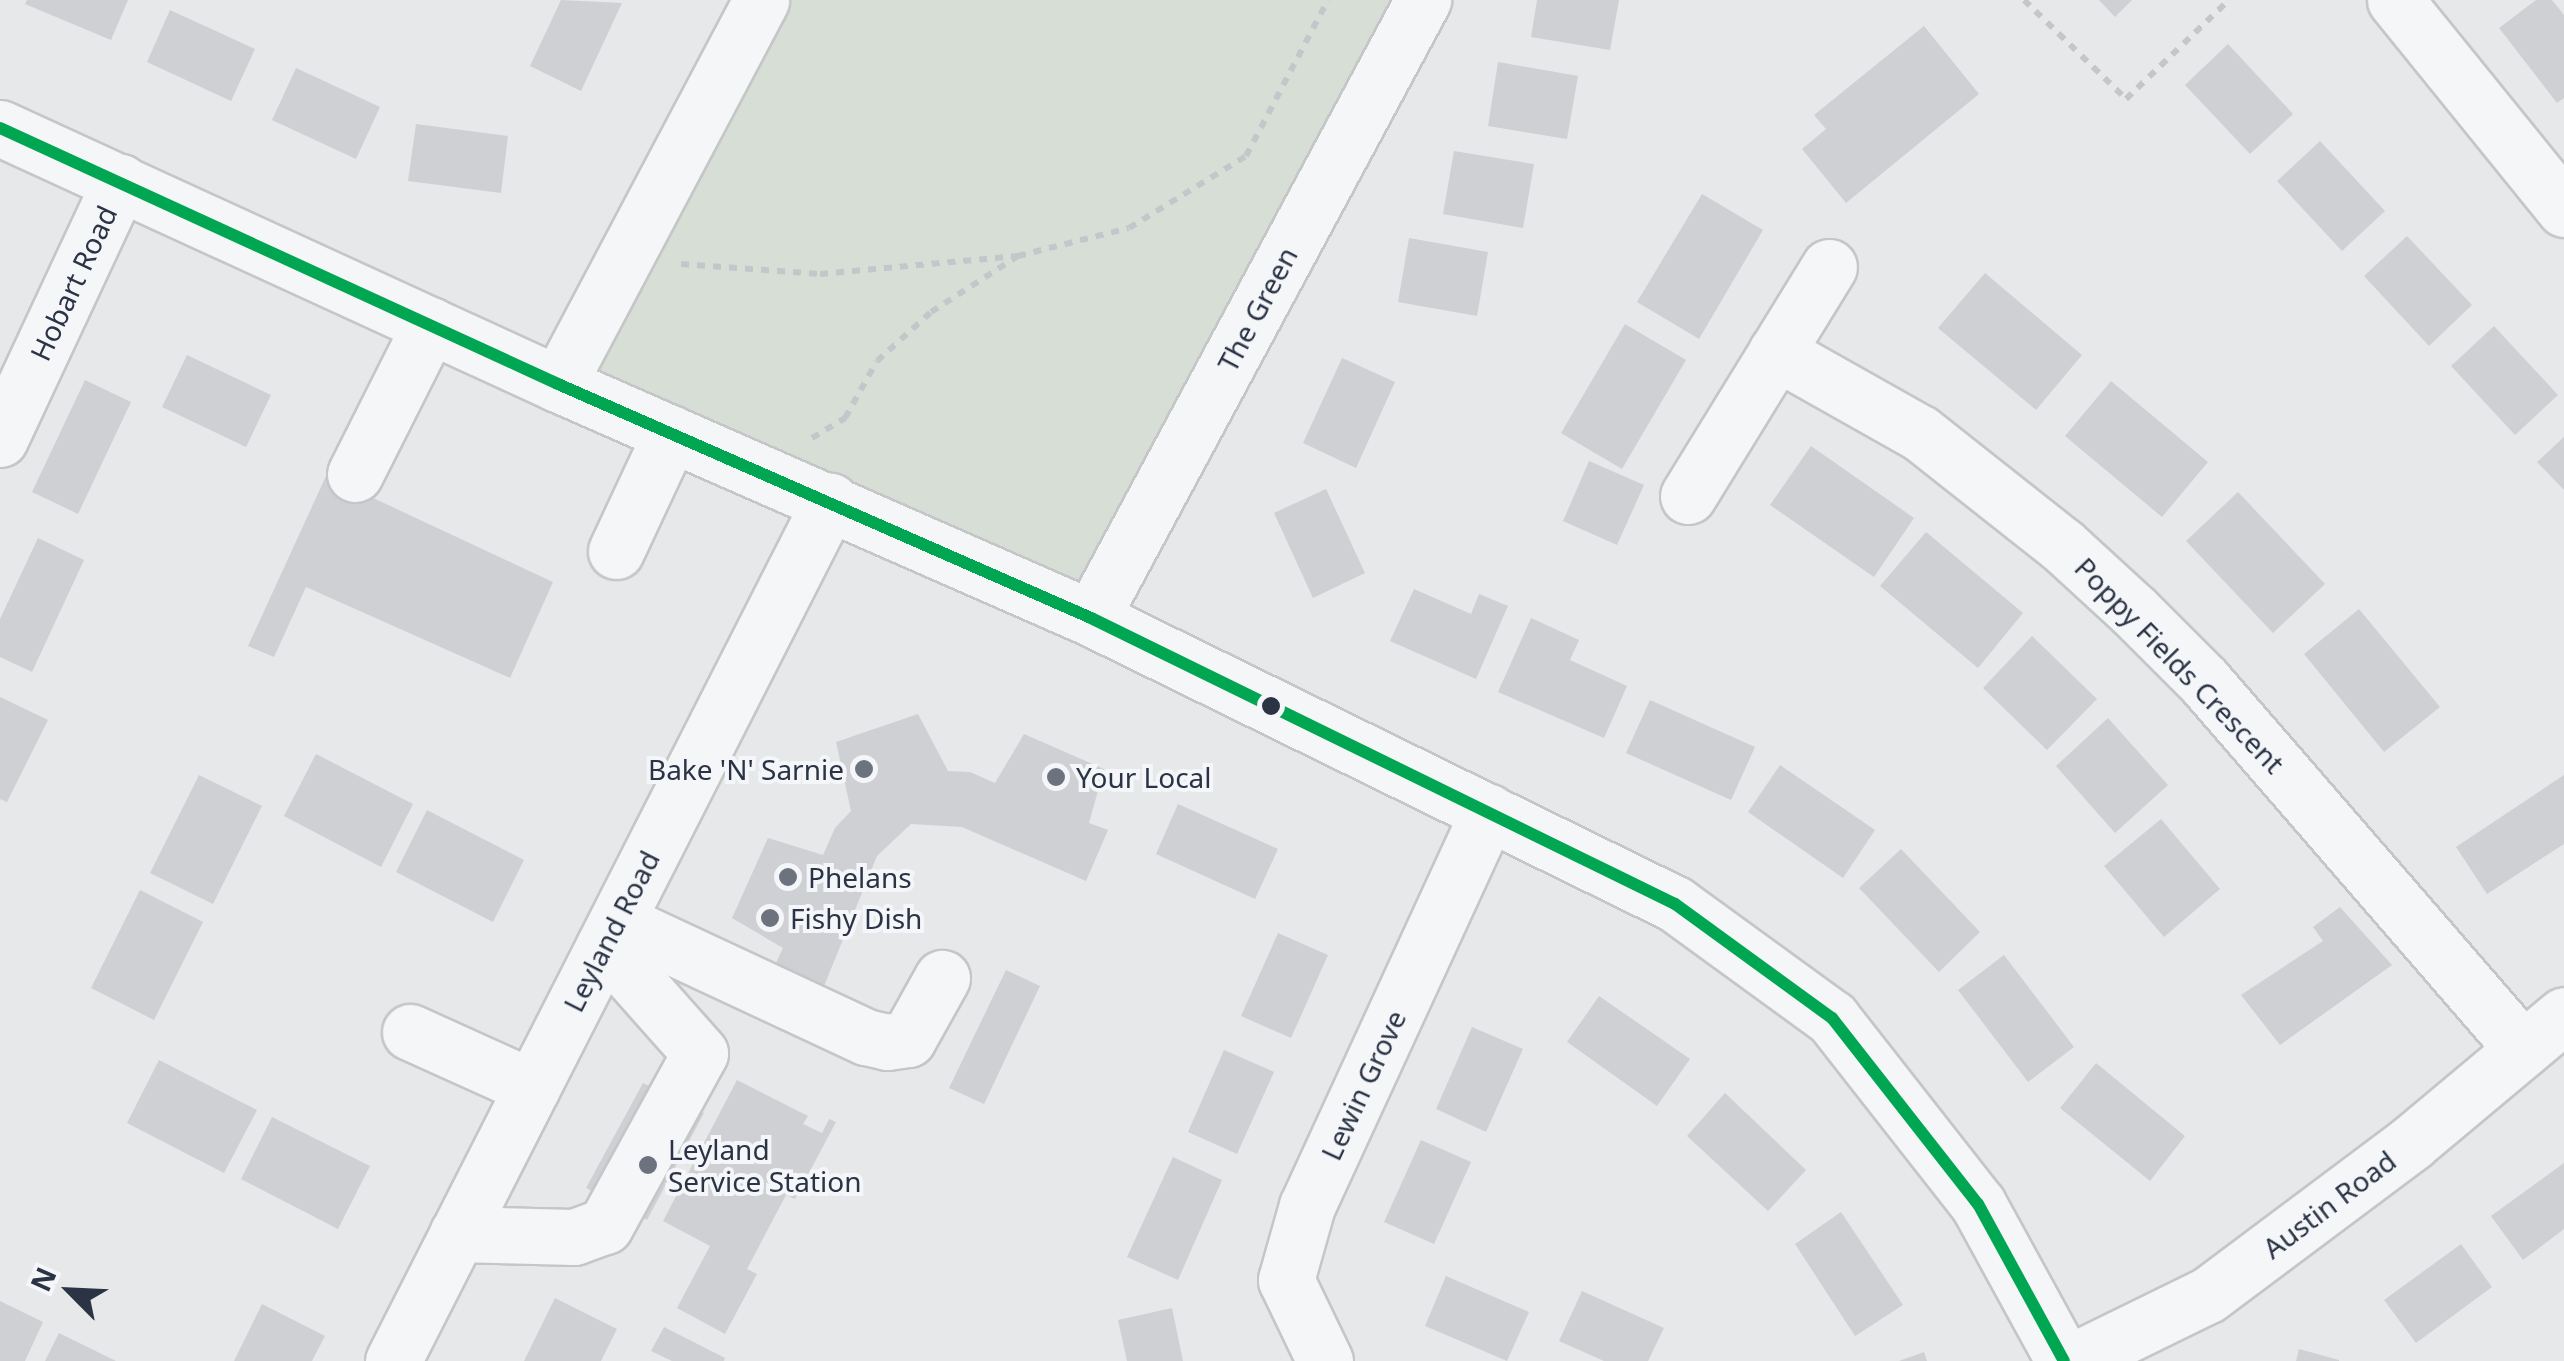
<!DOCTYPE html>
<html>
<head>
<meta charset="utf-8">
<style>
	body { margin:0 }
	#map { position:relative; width:2564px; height:1361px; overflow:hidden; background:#e6e8ea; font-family:"Noto Sans",sans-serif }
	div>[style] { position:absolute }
	.green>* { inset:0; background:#d6ded6 }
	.building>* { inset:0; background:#ced0d3 }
	.path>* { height:6px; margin-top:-3px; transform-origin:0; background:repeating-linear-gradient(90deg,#c5c6ca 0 8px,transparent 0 16px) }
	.roads { filter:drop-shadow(2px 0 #c4c6c8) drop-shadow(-2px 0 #c4c6c8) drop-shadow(0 2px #c4c6c8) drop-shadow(0 -2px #c4c6c8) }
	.minor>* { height:55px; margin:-27.5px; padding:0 27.5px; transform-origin:27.5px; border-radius:27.5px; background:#f5f6f7 }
	.bus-1>* { height:12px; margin:-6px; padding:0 6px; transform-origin:6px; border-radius:6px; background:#00a651 }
	.dots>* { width:28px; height:28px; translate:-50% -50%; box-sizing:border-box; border:5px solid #f4f6f9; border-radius:50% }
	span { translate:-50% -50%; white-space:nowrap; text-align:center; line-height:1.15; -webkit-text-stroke:8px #f4f6f9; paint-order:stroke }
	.street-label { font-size:28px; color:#2b3445 }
	.poi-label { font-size:28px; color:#2b3445 }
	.right { translate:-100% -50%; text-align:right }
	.left { translate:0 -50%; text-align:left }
	.north { position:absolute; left:20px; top:1241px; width:100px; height:100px; -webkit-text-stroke:8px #f4f6f9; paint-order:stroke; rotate:294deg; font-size:28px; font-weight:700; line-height:40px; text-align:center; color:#2b3445 }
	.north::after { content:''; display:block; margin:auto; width:35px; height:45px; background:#2b3445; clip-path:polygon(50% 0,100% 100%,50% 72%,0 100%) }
</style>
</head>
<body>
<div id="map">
	<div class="green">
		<i style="clip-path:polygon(757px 0,1409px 0,1091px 618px,558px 384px)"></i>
	</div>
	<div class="building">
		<i style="clip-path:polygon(27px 0,128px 0,111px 40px,25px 4px)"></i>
		<i style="clip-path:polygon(561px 0,622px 3px,581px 91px,530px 66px)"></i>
		<i style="clip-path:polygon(1537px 0,1619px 0,1610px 50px,1531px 37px)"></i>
		<i style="clip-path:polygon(2099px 0,2132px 0,2115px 17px)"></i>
		<i style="clip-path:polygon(2536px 0,2552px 0,2564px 15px,2564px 98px,2557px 103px,2499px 28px)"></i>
		<i style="clip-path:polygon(170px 10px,255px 49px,231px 101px,147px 62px)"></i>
		<i style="clip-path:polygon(1924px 26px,1979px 94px,1846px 203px,1802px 149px,1826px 129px,1814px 115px)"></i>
		<i style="clip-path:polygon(2228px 44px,2293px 114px,2250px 154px,2185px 85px)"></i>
		<i style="clip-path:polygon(1498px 62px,1578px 76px,1567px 139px,1488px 126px)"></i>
		<i style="clip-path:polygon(296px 68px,380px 107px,356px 159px,272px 120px)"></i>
		<i style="clip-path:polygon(416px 124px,508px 136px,501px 193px,408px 181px)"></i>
		<i style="clip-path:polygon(2320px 141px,2385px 211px,2342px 251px,2277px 181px)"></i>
		<i style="clip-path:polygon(1454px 151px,1534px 164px,1523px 228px,1443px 214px)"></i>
		<i style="clip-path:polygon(1702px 194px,1763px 230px,1699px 339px,1637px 302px)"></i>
		<i style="clip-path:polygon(2407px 236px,2472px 305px,2429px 346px,2364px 276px)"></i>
		<i style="clip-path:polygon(1409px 238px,1488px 252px,1477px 316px,1398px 302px)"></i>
		<i style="clip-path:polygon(1985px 273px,2082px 355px,2036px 410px,1938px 328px)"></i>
		<i style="clip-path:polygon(1625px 324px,1686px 360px,1622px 469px,1561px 433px)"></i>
		<i style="clip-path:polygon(2494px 326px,2558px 395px,2515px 435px,2451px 366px)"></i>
		<i style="clip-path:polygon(187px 355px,271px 395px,246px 447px,162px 407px)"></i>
		<i style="clip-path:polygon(1342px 358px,1395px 382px,1356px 468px,1303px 443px)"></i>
		<i style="clip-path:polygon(85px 380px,131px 402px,78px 514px,32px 492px)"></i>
		<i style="clip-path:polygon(2111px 381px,2208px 462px,2162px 517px,2065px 436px)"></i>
		<i style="clip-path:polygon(2564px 437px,2564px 490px,2537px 462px)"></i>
		<i style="clip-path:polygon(1811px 446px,1914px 518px,1874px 577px,1770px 505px)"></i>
		<i style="clip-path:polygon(1589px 461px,1644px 485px,1617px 545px,1563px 521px)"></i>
		<i style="clip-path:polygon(326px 476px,553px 582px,510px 678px,306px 587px,274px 657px,248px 646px)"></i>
		<i style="clip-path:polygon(1326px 489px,1365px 573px,1313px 598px,1274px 513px)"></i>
		<i style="clip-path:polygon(2238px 492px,2325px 584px,2273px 633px,2186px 541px)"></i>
		<i style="clip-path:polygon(1926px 532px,2023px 613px,1978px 668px,1880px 586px)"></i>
		<i style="clip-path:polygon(38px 538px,84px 560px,32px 672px,0 657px,0 619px)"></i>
		<i style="clip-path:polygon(1414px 589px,1471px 614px,1479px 594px,1508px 606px,1476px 679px,1390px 641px)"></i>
		<i style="clip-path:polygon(2359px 609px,2440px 707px,2384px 752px,2304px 654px)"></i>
		<i style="clip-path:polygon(1531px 618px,1579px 640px,1570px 660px,1627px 686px,1604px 738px,1498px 692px)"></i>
		<i style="clip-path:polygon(2032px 636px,2097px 699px,2047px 750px,1983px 688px)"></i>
		<i style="clip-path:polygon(0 697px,48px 720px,7px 802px,0 799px)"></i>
		<i style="clip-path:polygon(1650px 700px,1755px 747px,1731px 800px,1626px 753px)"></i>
		<i style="clip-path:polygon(918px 714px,948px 771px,970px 772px,995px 783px,1024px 734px,1104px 769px,1089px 823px,1108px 830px,1086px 881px,962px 827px,911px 824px,877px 856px,824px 986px,775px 965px,783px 948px,732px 918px,768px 838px,823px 855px,835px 828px,851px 811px,836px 742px)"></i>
		<i style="clip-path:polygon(2108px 718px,2168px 785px,2115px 833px,2056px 766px)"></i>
		<i style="clip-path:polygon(316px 754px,413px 804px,381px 867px,284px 816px)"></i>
		<i style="clip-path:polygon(1780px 765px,1875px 830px,1843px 878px,1748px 812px)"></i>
		<i style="clip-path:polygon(199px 775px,262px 806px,213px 904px,150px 873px)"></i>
		<i style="clip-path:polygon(2564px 775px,2564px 844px,2487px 894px,2456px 847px)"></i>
		<i style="clip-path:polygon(1178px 804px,1278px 849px,1255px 899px,1156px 854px)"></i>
		<i style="clip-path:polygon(427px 810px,524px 860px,493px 922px,396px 872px)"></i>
		<i style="clip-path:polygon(2161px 819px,2220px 889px,2164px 937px,2104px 866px)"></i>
		<i style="clip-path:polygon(1901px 849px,1980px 932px,1939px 972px,1859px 888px)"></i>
		<i style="clip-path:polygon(140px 890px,203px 922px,154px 1020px,91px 988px)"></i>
		<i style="clip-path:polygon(2340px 907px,2392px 965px,2280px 1045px,2241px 995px,2323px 941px,2313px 927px)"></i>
		<i style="clip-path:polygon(1278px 933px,1328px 955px,1291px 1038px,1241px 1016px)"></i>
		<i style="clip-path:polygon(2004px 955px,2074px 1047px,2028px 1082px,1958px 990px)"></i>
		<i style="clip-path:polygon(1006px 970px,1040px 986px,984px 1104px,949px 1088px)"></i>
		<i style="clip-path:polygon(1599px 996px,1690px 1059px,1657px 1106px,1567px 1042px)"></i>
		<i style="clip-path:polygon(1472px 1027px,1523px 1049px,1486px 1132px,1436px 1109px)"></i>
		<i style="clip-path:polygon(1224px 1050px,1274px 1072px,1237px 1154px,1188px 1132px)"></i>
		<i style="clip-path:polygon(159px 1060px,257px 1110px,224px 1173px,127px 1123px)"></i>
		<i style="clip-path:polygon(2096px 1063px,2185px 1136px,2150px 1181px,2060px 1108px)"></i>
		<i style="clip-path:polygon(737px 1080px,808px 1116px,803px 1124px,822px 1133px,829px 1119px,836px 1122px,795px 1199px,786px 1195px,747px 1269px,757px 1274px,725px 1334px,677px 1308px,710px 1246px,663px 1221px)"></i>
		<i style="clip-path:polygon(643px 1083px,704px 1113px,647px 1220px,586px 1188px)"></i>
		<i style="clip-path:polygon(1725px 1093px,1806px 1170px,1768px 1211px,1687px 1136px)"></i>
		<i style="clip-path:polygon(272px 1117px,370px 1166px,338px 1229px,241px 1179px)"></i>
		<i style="clip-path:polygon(1421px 1140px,1471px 1162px,1434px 1244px,1384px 1222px)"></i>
		<i style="clip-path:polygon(1173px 1157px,1222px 1180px,1178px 1280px,1127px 1257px)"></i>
		<i style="clip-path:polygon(2564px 1163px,2564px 1229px,2523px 1260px,2491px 1216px)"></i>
		<i style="clip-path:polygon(1841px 1212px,1903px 1305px,1855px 1336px,1795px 1244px)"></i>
		<i style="clip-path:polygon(2461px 1244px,2492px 1287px,2416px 1343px,2384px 1300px)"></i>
		<i style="clip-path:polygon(1446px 1276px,1529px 1312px,1507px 1361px,1425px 1326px)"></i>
		<i style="clip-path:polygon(1582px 1291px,1664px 1328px,1648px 1361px,1604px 1361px,1559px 1341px)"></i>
		<i style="clip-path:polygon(555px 1298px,617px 1329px,601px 1361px,524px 1361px)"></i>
		<i style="clip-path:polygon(0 1301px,43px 1322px,25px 1361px,0 1361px)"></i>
		<i style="clip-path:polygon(262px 1304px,325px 1336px,312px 1361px,234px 1361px)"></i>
		<i style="clip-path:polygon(1172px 1308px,1183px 1361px,1127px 1361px,1118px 1320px)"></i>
		<i style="clip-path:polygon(664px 1327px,725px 1358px,724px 1361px,672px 1361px,651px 1351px)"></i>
		<i style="clip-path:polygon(59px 1333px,116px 1361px,45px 1361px)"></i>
		<i style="clip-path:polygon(2299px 1349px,2339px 1360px,2339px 1361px,2296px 1361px)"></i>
		<i style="clip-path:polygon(1924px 1352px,1927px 1361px,1899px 1361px)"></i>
	</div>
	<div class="path">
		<i style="left:2024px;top:0;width:142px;rotate:44.1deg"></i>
		<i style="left:2126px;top:99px;width:143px;rotate:-43.9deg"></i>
		<i style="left:681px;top:264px;width:139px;rotate:4.1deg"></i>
		<i style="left:820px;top:274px;width:199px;rotate:-5.2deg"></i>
		<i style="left:812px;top:438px;width:39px;rotate:-31deg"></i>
		<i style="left:845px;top:418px;width:65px;rotate:-60.7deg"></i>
		<i style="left:877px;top:361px;width:73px;rotate:-42.2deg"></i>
		<i style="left:931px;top:312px;width:103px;rotate:-32.8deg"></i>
		<i style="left:1018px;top:256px;width:114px;rotate:-14.2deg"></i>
		<i style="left:1129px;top:228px;width:137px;rotate:-31.6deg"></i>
		<i style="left:1246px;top:156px;width:176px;rotate:-62.3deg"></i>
	</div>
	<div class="roads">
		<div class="minor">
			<i style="left:2395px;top:0;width:269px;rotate:51deg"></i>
			<i style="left:0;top:128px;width:614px;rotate:24.64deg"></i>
			<i style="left:558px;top:384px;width:582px;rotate:23.7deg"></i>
			<i style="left:1091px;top:618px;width:650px;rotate:26.09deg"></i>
			<i style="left:1675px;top:904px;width:194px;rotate:36deg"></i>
			<i style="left:1832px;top:1018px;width:236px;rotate:51.9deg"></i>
			<i style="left:1978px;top:1204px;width:179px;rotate:61.3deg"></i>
			<i style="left:1776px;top:352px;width:165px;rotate:29.4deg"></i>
			<i style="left:1920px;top:433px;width:181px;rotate:38.3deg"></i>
			<i style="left:2062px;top:545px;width:98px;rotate:42.5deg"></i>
			<i style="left:2134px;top:611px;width:99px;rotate:45deg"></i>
			<i style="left:2204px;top:681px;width:486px;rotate:49.1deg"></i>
			<i style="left:558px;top:384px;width:434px;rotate:-62.1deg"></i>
			<i style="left:0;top:439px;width:284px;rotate:-65deg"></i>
			<i style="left:355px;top:474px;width:167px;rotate:-63.3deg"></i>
			<i style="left:1688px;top:496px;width:269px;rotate:-58.4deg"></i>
			<i style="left:616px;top:551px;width:130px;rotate:-65deg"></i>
			<i style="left:1091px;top:618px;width:702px;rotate:-61.75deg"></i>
			<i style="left:617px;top:921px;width:275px;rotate:25deg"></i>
			<i style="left:866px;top:1037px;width:22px;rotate:13deg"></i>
			<i style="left:887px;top:1042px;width:21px;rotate:-8deg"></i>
			<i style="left:908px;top:1039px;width:70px;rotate:-60.9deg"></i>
			<i style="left:410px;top:1032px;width:134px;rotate:24.3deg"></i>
			<i style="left:457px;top:1234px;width:117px;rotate:1.5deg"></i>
			<i style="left:574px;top:1237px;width:33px;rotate:-20deg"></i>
			<i style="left:605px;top:1226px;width:197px;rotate:-61.2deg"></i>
			<i style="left:700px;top:1053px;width:144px;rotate:-131.6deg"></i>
			<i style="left:393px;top:1361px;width:965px;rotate:-63.06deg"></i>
			<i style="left:1325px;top:1361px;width:90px;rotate:-115.7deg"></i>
			<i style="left:1286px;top:1280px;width:77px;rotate:-74.2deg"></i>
			<i style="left:1307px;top:1206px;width:434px;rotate:-65.3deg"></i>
			<i style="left:2073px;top:1361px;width:150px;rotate:-26.1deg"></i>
			<i style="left:2208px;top:1295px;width:254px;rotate:-36.8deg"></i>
			<i style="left:2411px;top:1143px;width:199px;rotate:-39.9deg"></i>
		</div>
	</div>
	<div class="bus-1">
		<i style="left:0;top:128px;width:614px;rotate:24.64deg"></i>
		<i style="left:558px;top:384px;width:582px;rotate:23.7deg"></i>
		<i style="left:1091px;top:618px;width:650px;rotate:26.09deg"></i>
		<i style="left:1675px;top:904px;width:194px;rotate:36deg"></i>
		<i style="left:1832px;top:1018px;width:236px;rotate:51.9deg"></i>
		<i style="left:1978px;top:1204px;width:179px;rotate:61.3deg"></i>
	</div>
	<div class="dots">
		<i style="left:1271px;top:706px;background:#2b3445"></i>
		<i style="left:864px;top:769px;background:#6c737f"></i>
		<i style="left:1056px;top:777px;background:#6c737f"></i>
		<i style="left:788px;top:877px;background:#6c737f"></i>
		<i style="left:770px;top:918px;background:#6c737f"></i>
		<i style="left:648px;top:1165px;background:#6c737f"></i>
	</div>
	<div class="street-label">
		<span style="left:73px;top:283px;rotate:-65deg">Hobart Road</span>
		<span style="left:1257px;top:309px;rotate:-62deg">The Green</span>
		<span style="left:2180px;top:665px;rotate:46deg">Poppy Fields Crescent</span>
		<span style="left:611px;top:931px;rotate:-63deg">Leyland Road</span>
		<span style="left:1363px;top:1085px;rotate:-65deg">Lewin Grove</span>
		<span style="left:2329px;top:1204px;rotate:-37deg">Austin Road</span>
	</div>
	<div class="poi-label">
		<span class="right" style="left:844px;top:769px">Bake 'N' Sarnie</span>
		<span class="left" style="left:1076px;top:777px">Your Local</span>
		<span class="left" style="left:808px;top:877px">Phelans</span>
		<span class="left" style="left:790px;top:918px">Fishy Dish</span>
		<span class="left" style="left:668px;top:1165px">Leyland<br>Service Station</span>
	</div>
	<div class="north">N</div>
</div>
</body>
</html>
